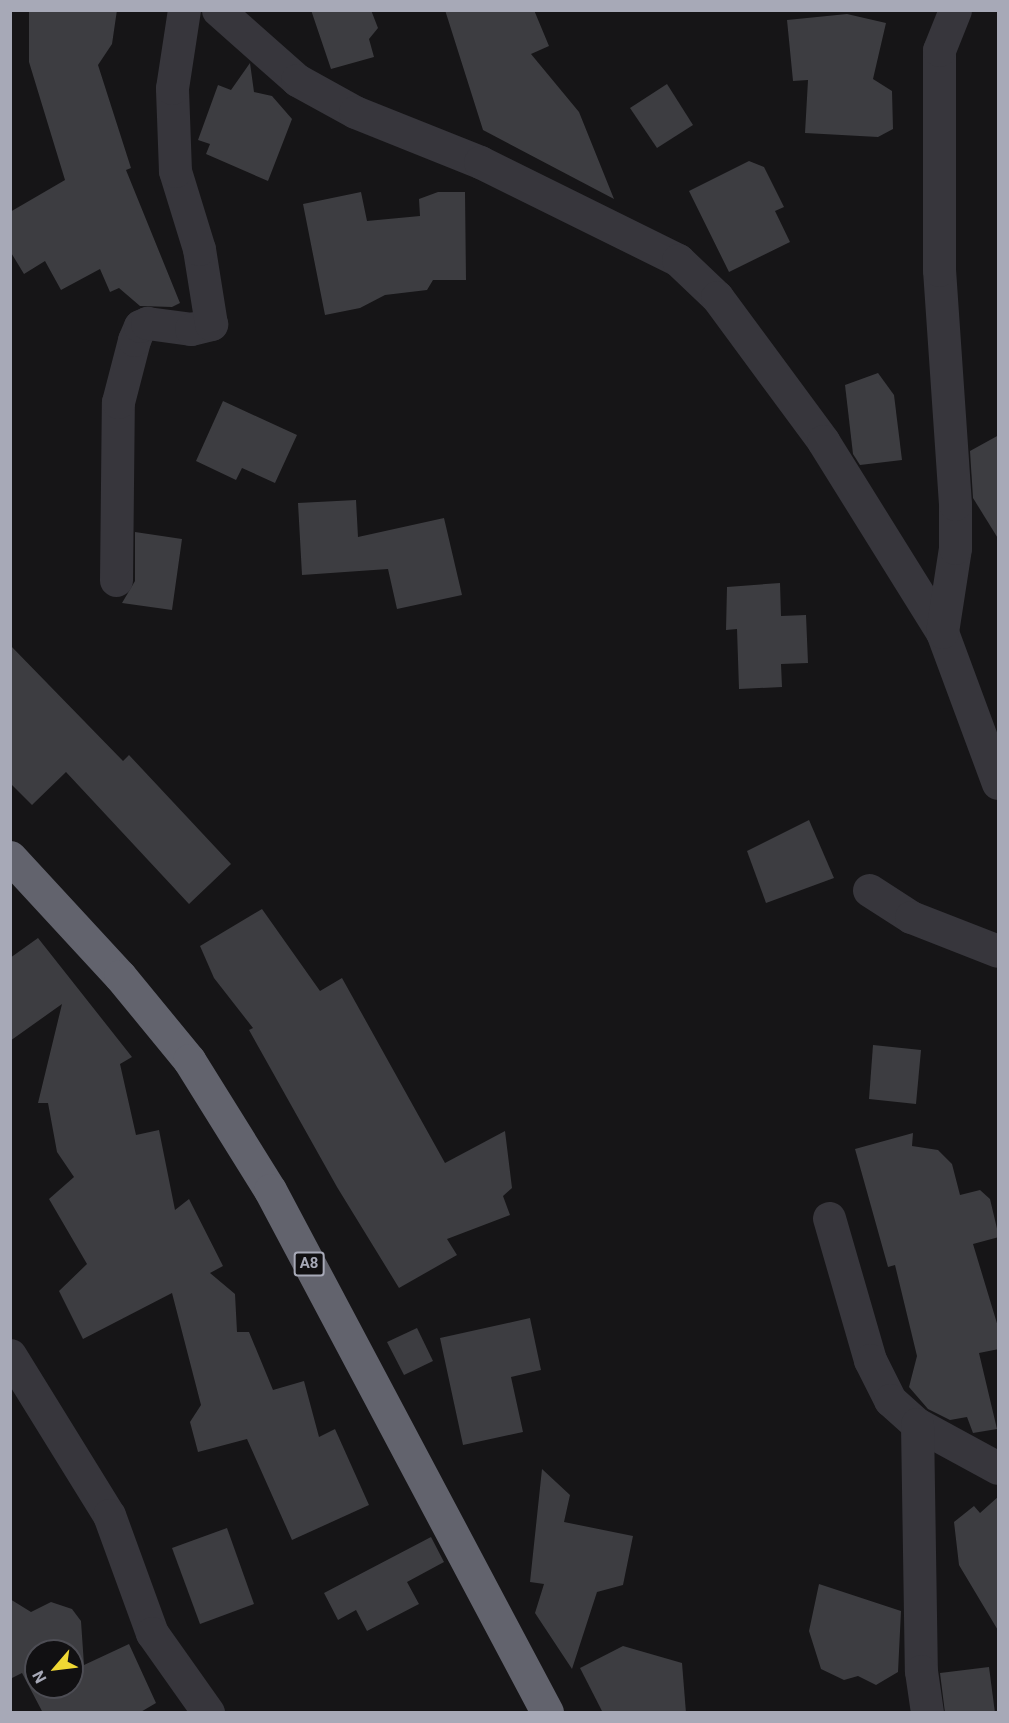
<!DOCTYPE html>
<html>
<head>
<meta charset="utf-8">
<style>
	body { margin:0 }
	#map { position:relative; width:1009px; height:1723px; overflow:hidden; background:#161517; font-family:Roboto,sans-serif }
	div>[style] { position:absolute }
	.building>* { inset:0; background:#3d3d41 }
	.minor>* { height:33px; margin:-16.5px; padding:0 16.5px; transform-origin:16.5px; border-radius:16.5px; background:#37363c }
	.highway>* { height:33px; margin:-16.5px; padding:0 16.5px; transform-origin:16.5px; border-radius:16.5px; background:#62636d }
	span { translate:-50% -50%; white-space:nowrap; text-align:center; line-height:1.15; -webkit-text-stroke:4.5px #111012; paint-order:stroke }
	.shield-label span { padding:2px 4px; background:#111012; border:2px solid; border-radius:4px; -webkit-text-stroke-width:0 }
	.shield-label { font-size:15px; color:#a7a9b7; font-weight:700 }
	.frame { position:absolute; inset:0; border:12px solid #a7a9b7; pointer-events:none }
	.north { position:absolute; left:24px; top:1639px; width:60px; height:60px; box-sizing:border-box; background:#111012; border:2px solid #4d4d54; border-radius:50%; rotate:242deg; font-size:16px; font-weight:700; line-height:24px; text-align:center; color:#a7a9b7 }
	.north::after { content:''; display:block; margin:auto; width:21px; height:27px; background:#f0d834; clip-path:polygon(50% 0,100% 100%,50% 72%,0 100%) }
</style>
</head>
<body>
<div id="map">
	<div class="building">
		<i style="clip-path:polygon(29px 10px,117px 10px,112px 44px,98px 65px,131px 168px,126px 170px,180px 303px,172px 307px,140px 306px,119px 288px,110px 292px,100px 269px,61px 290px,45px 261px,24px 274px,10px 251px,10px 212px,65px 180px,29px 62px)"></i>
		<i style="clip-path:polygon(311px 10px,371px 10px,378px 28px,369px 39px,374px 57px,331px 69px)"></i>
		<i style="clip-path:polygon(445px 10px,534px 10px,549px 46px,531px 54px,579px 112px,614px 199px,483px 130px)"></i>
		<i style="clip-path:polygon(847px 14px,886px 23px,873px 79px,892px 91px,893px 129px,878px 137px,805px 133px,808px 80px,793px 81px,787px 20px)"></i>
		<i style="clip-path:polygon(250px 63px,254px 92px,272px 96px,292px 119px,268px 181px,206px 154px,210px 144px,198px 140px,218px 85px,231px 90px)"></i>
		<i style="clip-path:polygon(667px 84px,693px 125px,657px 148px,630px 108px)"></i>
		<i style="clip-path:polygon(749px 161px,764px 167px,784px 207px,775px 211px,790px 242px,729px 272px,689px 191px)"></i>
		<i style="clip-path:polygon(361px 192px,367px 221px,420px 216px,419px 199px,438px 192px,465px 192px,466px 280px,433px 280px,427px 290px,385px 295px,360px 308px,325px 315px,303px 204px)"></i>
		<i style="clip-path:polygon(878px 373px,894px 395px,902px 460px,860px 465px,853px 454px,845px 385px)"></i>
		<i style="clip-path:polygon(223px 401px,297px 435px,275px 483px,242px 468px,236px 480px,196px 461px)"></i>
		<i style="clip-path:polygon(999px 435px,999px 540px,973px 498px,970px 451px)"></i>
		<i style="clip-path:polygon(356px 500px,358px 537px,444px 518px,462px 595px,397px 609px,388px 569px,302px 575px,298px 503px)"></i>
		<i style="clip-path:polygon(135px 532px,182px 539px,172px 610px,122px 603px,135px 581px)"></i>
		<i style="clip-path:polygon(780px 583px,781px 616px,806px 615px,808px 663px,781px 664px,782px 687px,739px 689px,737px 629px,726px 630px,727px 587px)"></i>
		<i style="clip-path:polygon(10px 645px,123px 761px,129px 755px,231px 864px,189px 904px,66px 772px,32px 805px,10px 783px)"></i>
		<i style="clip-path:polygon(809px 820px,834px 878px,766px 903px,747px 851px)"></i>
		<i style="clip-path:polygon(262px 909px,320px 991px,342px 978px,445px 1163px,505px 1131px,512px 1188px,503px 1196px,510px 1215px,447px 1239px,457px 1255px,399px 1288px,337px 1187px,249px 1030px,253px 1028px,214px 978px,200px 946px)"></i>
		<i style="clip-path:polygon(38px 938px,132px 1057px,120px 1064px,136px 1135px,159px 1130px,175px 1210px,189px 1199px,223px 1266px,210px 1273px,235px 1294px,237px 1332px,249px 1332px,273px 1390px,304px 1381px,319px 1437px,335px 1429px,369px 1505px,292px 1540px,247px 1439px,198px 1452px,190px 1422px,201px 1405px,172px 1293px,83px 1339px,59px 1291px,87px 1264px,49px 1199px,74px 1177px,57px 1152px,48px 1103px,38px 1103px,62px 1004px,10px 1041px,10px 958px)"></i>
		<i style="clip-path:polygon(873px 1045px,921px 1050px,916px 1104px,869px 1099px)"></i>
		<i style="clip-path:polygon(913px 1133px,912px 1146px,938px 1150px,952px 1164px,960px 1195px,980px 1190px,990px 1199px,999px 1237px,973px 1244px,999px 1330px,999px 1349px,979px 1353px,997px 1429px,973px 1433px,967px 1417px,950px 1420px,928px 1409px,909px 1387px,917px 1356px,895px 1265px,888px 1267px,855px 1149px)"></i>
		<i style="clip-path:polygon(530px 1318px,541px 1370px,511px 1377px,523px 1432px,463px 1445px,440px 1338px)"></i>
		<i style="clip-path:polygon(417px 1328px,433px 1361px,404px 1375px,387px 1342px)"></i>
		<i style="clip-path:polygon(542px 1469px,570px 1495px,564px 1522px,633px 1536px,623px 1585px,597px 1592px,572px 1669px,535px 1613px,544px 1584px,530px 1582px)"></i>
		<i style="clip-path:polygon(999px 1496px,999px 1632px,959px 1565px,954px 1522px,974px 1506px,980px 1513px)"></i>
		<i style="clip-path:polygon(227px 1528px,254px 1604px,200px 1624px,172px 1548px)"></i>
		<i style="clip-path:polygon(431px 1537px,444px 1562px,407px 1582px,419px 1604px,367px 1631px,356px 1610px,338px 1620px,324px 1593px)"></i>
		<i style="clip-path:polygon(819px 1584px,901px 1611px,898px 1672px,876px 1685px,858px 1676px,844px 1680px,821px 1669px,809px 1631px)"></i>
		<i style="clip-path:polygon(evenodd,10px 1599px,31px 1612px,51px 1602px,72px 1609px,81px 1621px,84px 1665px,129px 1644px,156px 1703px,139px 1713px,43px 1713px,22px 1673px,10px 1679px,10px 1599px,36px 1651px,72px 1651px,72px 1687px,36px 1687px,36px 1651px)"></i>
		<i style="clip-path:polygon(623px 1646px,682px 1663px,686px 1713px,603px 1713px,580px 1668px)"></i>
		<i style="clip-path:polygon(989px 1667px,995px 1713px,945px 1713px,940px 1673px)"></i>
	</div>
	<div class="minor">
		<i style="left:218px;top:10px;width:106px;rotate:41.5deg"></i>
		<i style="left:297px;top:80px;width:66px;rotate:28.9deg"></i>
		<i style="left:355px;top:112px;width:135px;rotate:21.8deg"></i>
		<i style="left:480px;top:162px;width:221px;rotate:26.3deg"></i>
		<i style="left:678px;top:260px;width:54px;rotate:43.5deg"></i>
		<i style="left:717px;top:297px;width:179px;rotate:53.6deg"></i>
		<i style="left:823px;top:441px;width:225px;rotate:58.1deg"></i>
		<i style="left:942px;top:632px;width:161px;rotate:69.7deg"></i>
		<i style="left:116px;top:580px;width:178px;rotate:-89.4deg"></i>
		<i style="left:118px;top:402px;width:64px;rotate:-75.5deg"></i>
		<i style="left:134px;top:340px;width:15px;rotate:-67deg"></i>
		<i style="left:140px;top:326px;width:8px;rotate:-23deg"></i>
		<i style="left:147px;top:323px;width:44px;rotate:7.8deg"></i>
		<i style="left:191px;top:329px;width:21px;rotate:-14deg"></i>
		<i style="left:211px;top:324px;width:76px;rotate:-99.1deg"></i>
		<i style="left:199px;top:249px;width:82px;rotate:-107.1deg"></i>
		<i style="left:175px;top:171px;width:83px;rotate:-92.1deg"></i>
		<i style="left:172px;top:88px;width:79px;rotate:-81.3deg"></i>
		<i style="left:942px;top:632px;width:85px;rotate:-81.2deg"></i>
		<i style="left:955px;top:548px;width:44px;rotate:-90deg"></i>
		<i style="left:955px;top:504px;width:235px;rotate:-93.9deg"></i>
		<i style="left:939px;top:270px;width:220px;rotate:-90deg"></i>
		<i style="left:939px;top:50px;width:43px;rotate:-68.2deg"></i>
		<i style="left:869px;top:890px;width:50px;rotate:32.7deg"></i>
		<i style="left:911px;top:917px;width:93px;rotate:21.3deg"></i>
		<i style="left:829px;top:1218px;width:148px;rotate:73.9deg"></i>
		<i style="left:870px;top:1360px;width:45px;rotate:63.4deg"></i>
		<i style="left:890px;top:1400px;width:36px;rotate:42deg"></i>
		<i style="left:917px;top:1424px;width:92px;rotate:28.5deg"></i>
		<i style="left:10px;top:1355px;width:188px;rotate:58.3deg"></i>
		<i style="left:109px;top:1515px;width:126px;rotate:70deg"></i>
		<i style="left:152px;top:1633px;width:97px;rotate:54.7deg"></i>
		<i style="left:917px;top:1424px;width:247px;rotate:89.1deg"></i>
		<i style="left:921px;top:1671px;width:41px;rotate:81.7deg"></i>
	</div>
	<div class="highway">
		<i style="left:10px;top:857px;width:162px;rotate:47.3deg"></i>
		<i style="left:120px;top:976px;width:109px;rotate:50.6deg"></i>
		<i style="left:189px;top:1060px;width:153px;rotate:58.1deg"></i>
		<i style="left:270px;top:1190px;width:591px;rotate:62.05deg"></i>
	</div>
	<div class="shield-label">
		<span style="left:309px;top:1264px">A8</span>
	</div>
	<div class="frame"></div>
	<div class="north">N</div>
</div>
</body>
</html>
